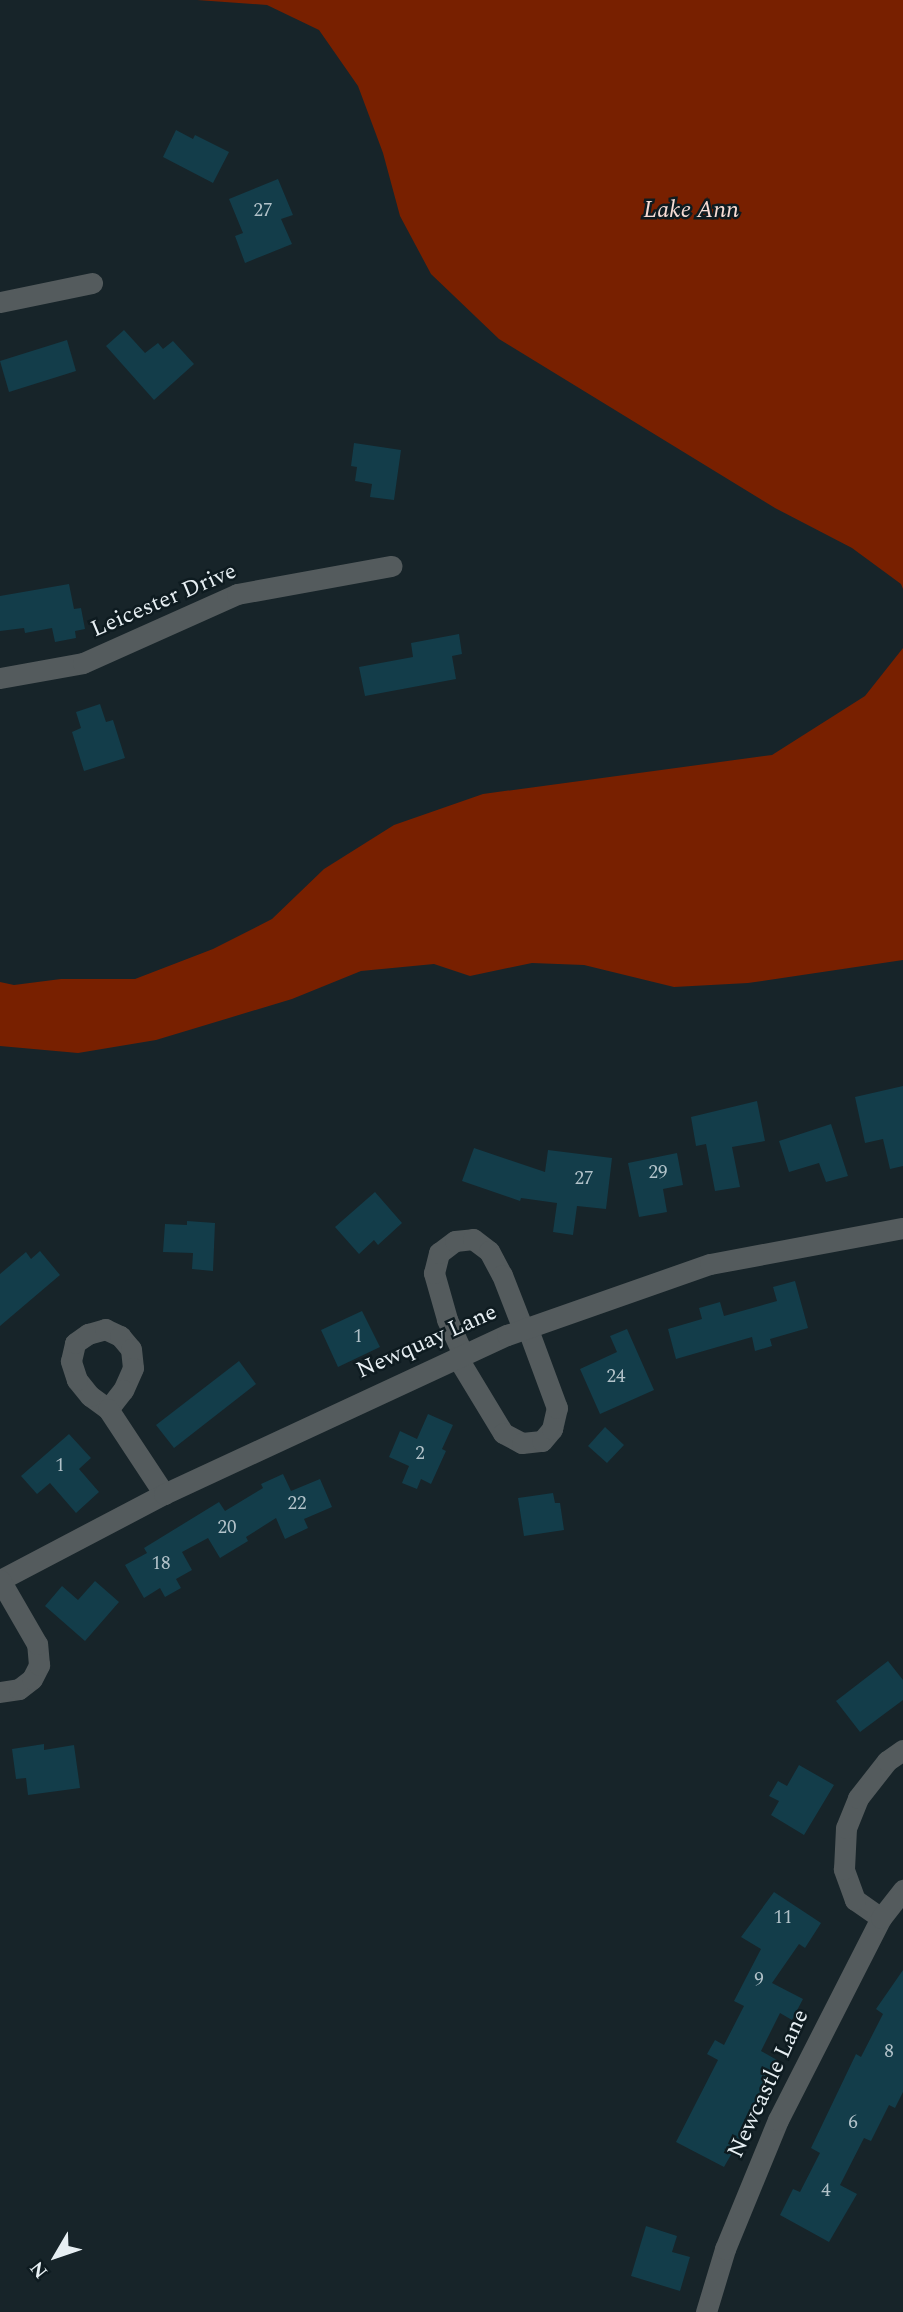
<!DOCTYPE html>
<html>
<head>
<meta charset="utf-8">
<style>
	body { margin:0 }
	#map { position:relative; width:903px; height:2312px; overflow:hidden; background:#172429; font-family:Spectral,serif }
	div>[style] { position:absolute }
	.water>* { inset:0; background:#782000 }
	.building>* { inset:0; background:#133d4a }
	.minor>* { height:21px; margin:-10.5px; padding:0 10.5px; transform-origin:10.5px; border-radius:10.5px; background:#545b5d }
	span { translate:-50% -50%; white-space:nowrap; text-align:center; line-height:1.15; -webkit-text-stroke:5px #0e1b20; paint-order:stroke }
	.number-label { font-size:19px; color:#b2c2c9 }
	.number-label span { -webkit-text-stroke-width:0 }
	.street-label { font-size:23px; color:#e7eff3 }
	.water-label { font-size:24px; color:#f7dcd4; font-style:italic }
	.north { position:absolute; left:21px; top:2221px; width:70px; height:70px; -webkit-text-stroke:5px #0e1b20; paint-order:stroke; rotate:231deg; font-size:19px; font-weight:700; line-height:28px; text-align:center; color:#e7eff3 }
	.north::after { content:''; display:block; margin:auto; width:24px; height:32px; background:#e7eff3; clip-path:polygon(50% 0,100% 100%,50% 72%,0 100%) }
</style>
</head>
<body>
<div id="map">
	<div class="water">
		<i style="clip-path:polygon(197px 0,903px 0,903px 589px,901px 584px,852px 548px,775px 508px,499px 339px,431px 274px,400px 216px,383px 153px,358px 86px,319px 30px,267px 5px)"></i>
		<i style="clip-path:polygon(903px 648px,903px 960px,748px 983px,674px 987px,584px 965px,532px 963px,470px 976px,434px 964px,361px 971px,292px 999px,156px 1040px,78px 1053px,0 1046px,0 982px,14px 985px,61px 979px,135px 979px,213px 949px,272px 919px,324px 869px,394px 825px,483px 794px,772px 755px,865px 696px)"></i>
	</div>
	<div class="building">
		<i style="clip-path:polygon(176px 130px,193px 139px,195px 135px,229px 152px,213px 183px,163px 157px)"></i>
		<i style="clip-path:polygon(278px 179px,293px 215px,281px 219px,292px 244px,245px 263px,235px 236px,243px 233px,229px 199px)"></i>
		<i style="clip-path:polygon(124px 330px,145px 353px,158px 343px,163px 349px,173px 341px,194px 364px,154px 400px,106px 346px)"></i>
		<i style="clip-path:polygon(67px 340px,76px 371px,9px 392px,0 361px)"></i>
		<i style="clip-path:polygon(354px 443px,401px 450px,394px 500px,370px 497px,372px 484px,355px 481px,357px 467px,351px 466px)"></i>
		<i style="clip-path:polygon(69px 584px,74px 609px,81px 608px,85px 629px,75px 631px,76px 638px,55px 642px,52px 628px,25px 633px,24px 628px,0 631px,0 596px)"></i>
		<i style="clip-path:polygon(459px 634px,462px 654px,452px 656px,456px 679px,365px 696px,359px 667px,413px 657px,411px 643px)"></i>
		<i style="clip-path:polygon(100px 704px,106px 722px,113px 720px,125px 758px,84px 771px,72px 732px,81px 728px,76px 712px)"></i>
		<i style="clip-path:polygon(903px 1086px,903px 1166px,890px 1169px,883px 1139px,865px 1143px,855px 1097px)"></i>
		<i style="clip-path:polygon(757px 1101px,765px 1141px,732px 1147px,740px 1187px,715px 1191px,706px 1144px,696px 1146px,691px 1117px)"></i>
		<i style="clip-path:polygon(831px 1124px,848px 1176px,826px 1182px,819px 1163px,789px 1172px,779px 1141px)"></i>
		<i style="clip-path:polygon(474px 1148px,545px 1172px,548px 1150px,612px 1158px,606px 1209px,577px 1206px,573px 1235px,553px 1232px,557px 1203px,521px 1198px,520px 1201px,462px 1181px)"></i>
		<i style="clip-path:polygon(677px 1153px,683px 1185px,663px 1189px,667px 1212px,639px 1217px,628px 1163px)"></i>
		<i style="clip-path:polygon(375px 1192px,402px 1223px,378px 1245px,374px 1240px,359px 1254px,335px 1227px)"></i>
		<i style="clip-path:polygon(187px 1221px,215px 1223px,213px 1271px,192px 1269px,193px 1253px,163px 1252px,165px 1224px,187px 1225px)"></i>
		<i style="clip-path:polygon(40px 1251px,60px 1275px,0 1326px,0 1274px,26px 1252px,31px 1259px)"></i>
		<i style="clip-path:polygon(795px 1281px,808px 1328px,770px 1339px,772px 1346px,755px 1351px,752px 1337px,676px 1359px,668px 1329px,702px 1319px,699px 1308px,720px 1302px,724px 1316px,777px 1301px,773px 1287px)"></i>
		<i style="clip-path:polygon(362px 1311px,380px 1347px,338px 1367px,321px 1330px)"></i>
		<i style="clip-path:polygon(627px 1329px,654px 1390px,600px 1414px,580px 1369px,617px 1352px,610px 1336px)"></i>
		<i style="clip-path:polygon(239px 1361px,256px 1384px,174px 1448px,156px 1425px)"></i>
		<i style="clip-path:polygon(428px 1414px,453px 1425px,442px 1449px,446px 1451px,431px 1484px,421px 1479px,417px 1489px,402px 1483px,409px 1466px,389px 1457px,400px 1431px,417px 1439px)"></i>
		<i style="clip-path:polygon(605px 1427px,624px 1445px,607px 1463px,588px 1446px)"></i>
		<i style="clip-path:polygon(69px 1434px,91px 1458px,79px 1469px,99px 1492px,76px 1513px,50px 1483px,37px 1494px,21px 1476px)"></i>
		<i style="clip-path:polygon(283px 1474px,291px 1491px,320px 1479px,332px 1507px,304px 1519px,308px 1528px,285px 1539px,276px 1518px,246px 1537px,248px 1541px,220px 1558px,208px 1538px,182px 1552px,192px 1570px,176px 1579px,181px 1588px,165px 1597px,160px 1588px,144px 1598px,125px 1565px,147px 1553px,144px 1548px,219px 1502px,225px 1511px,263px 1488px,261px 1484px)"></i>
		<i style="clip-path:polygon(553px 1493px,555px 1503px,560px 1503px,564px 1530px,524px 1536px,518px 1498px)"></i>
		<i style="clip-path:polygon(95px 1581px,119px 1602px,85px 1641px,45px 1606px,62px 1586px,78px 1600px)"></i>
		<i style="clip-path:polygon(888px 1661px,903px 1680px,903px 1700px,860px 1732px,836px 1701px)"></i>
		<i style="clip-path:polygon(44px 1744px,44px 1750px,74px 1745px,80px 1788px,28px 1795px,26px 1778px,16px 1779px,12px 1749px)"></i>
		<i style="clip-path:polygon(799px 1765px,834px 1785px,804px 1835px,771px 1815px,779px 1801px,769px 1796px,778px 1781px,787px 1786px)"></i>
		<i style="clip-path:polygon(774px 1892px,821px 1923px,805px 1948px,799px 1944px,772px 1983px,803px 1999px,792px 2020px,780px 2013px,761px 2051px,777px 2060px,744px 2122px,748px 2125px,724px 2167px,676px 2142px,718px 2060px,707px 2054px,715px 2040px,724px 2045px,744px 2006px,734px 2001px,761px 1949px,741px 1937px)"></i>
		<i style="clip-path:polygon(903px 1970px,903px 2092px,895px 2108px,889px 2105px,871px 2141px,864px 2138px,840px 2185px,857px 2194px,829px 2242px,780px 2215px,793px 2189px,800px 2192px,820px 2153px,811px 2148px,856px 2054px,861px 2057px,883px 2014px,876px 2009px)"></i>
		<i style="clip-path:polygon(646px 2226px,677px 2236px,672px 2252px,690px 2257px,680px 2291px,631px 2276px)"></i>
	</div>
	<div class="minor">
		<i style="left:0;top:302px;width:94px;rotate:-11.7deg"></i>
		<i style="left:0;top:678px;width:84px;rotate:-10.2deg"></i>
		<i style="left:83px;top:663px;width:169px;rotate:-24.1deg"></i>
		<i style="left:237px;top:594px;width:157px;rotate:-10.3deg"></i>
		<i style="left:463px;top:1354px;width:38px;rotate:-115deg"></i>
		<i style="left:447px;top:1319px;width:48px;rotate:-105.8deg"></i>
		<i style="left:434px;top:1273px;width:21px;rotate:-76deg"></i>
		<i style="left:439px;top:1253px;width:20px;rotate:-37deg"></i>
		<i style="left:455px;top:1241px;width:18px;rotate:-6deg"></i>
		<i style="left:473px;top:1239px;width:20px;rotate:37deg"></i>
		<i style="left:489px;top:1251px;width:27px;rotate:62deg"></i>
		<i style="left:502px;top:1275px;width:58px;rotate:68.7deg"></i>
		<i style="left:457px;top:1357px;width:89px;rotate:58.8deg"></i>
		<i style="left:503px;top:1433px;width:21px;rotate:28deg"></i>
		<i style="left:522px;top:1443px;width:20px;rotate:-6deg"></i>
		<i style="left:542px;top:1441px;width:16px;rotate:-50deg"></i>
		<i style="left:552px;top:1429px;width:22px;rotate:-77deg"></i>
		<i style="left:557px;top:1408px;width:86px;rotate:-110.3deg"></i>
		<i style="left:108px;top:1409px;width:22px;rotate:-144deg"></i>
		<i style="left:90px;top:1396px;width:21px;rotate:-129deg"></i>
		<i style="left:77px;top:1380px;width:20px;rotate:-108deg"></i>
		<i style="left:71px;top:1361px;width:18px;rotate:-77deg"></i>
		<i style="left:75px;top:1343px;width:16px;rotate:-35deg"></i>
		<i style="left:88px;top:1334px;width:18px;rotate:-16deg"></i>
		<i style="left:105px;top:1329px;width:17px;rotate:25deg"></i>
		<i style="left:120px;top:1336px;width:17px;rotate:50deg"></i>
		<i style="left:131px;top:1349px;width:19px;rotate:84deg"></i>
		<i style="left:133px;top:1368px;width:24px;rotate:114deg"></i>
		<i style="left:123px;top:1390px;width:24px;rotate:128deg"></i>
		<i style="left:108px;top:1409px;width:102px;rotate:56.6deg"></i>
		<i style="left:0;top:1580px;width:185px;rotate:-27.7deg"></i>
		<i style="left:164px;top:1494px;width:378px;rotate:-24.9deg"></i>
		<i style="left:507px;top:1335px;width:215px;rotate:-19.3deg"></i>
		<i style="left:710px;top:1264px;width:196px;rotate:-10.6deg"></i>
		<i style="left:0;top:1692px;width:19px;rotate:-9deg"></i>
		<i style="left:19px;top:1689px;width:16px;rotate:-38deg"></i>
		<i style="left:32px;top:1679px;width:16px;rotate:-63deg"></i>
		<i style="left:39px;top:1665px;width:21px;rotate:-95deg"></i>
		<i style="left:37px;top:1644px;width:74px;rotate:-120deg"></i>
		<i style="left:881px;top:1918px;width:32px;rotate:-145deg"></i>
		<i style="left:855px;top:1900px;width:33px;rotate:-110deg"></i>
		<i style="left:844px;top:1869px;width:41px;rotate:-87.2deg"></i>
		<i style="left:846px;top:1828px;width:32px;rotate:-68deg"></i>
		<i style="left:858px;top:1798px;width:47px;rotate:-51.9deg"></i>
		<i style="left:887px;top:1761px;width:19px;rotate:-35deg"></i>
		<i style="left:706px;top:2312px;width:66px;rotate:-73.2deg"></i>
		<i style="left:725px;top:2249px;width:139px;rotate:-67.7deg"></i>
		<i style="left:778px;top:2120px;width:227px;rotate:-63deg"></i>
		<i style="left:881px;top:1918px;width:36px;rotate:-52deg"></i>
	</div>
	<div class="number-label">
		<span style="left:263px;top:211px">27</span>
		<span style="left:658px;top:1173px">29</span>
		<span style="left:584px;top:1179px">27</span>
		<span style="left:358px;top:1337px">1</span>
		<span style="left:616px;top:1377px">24</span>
		<span style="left:420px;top:1454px">2</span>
		<span style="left:60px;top:1466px">1</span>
		<span style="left:297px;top:1504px">22</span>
		<span style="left:227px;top:1528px">20</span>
		<span style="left:161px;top:1564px">18</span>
		<span style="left:783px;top:1918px">11</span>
		<span style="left:759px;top:1980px">9</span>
		<span style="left:889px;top:2052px">8</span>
		<span style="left:853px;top:2123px">6</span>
		<span style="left:826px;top:2191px">4</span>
	</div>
	<div class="street-label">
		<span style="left:164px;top:601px;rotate:-23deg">Leicester Drive</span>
		<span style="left:427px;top:1342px;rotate:-24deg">Newquay Lane</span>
		<span style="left:769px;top:2084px;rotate:-65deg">Newcastle Lane</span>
	</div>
	<div class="water-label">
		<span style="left:691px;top:211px">Lake Ann</span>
	</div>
	<div class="north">N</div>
</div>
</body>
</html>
